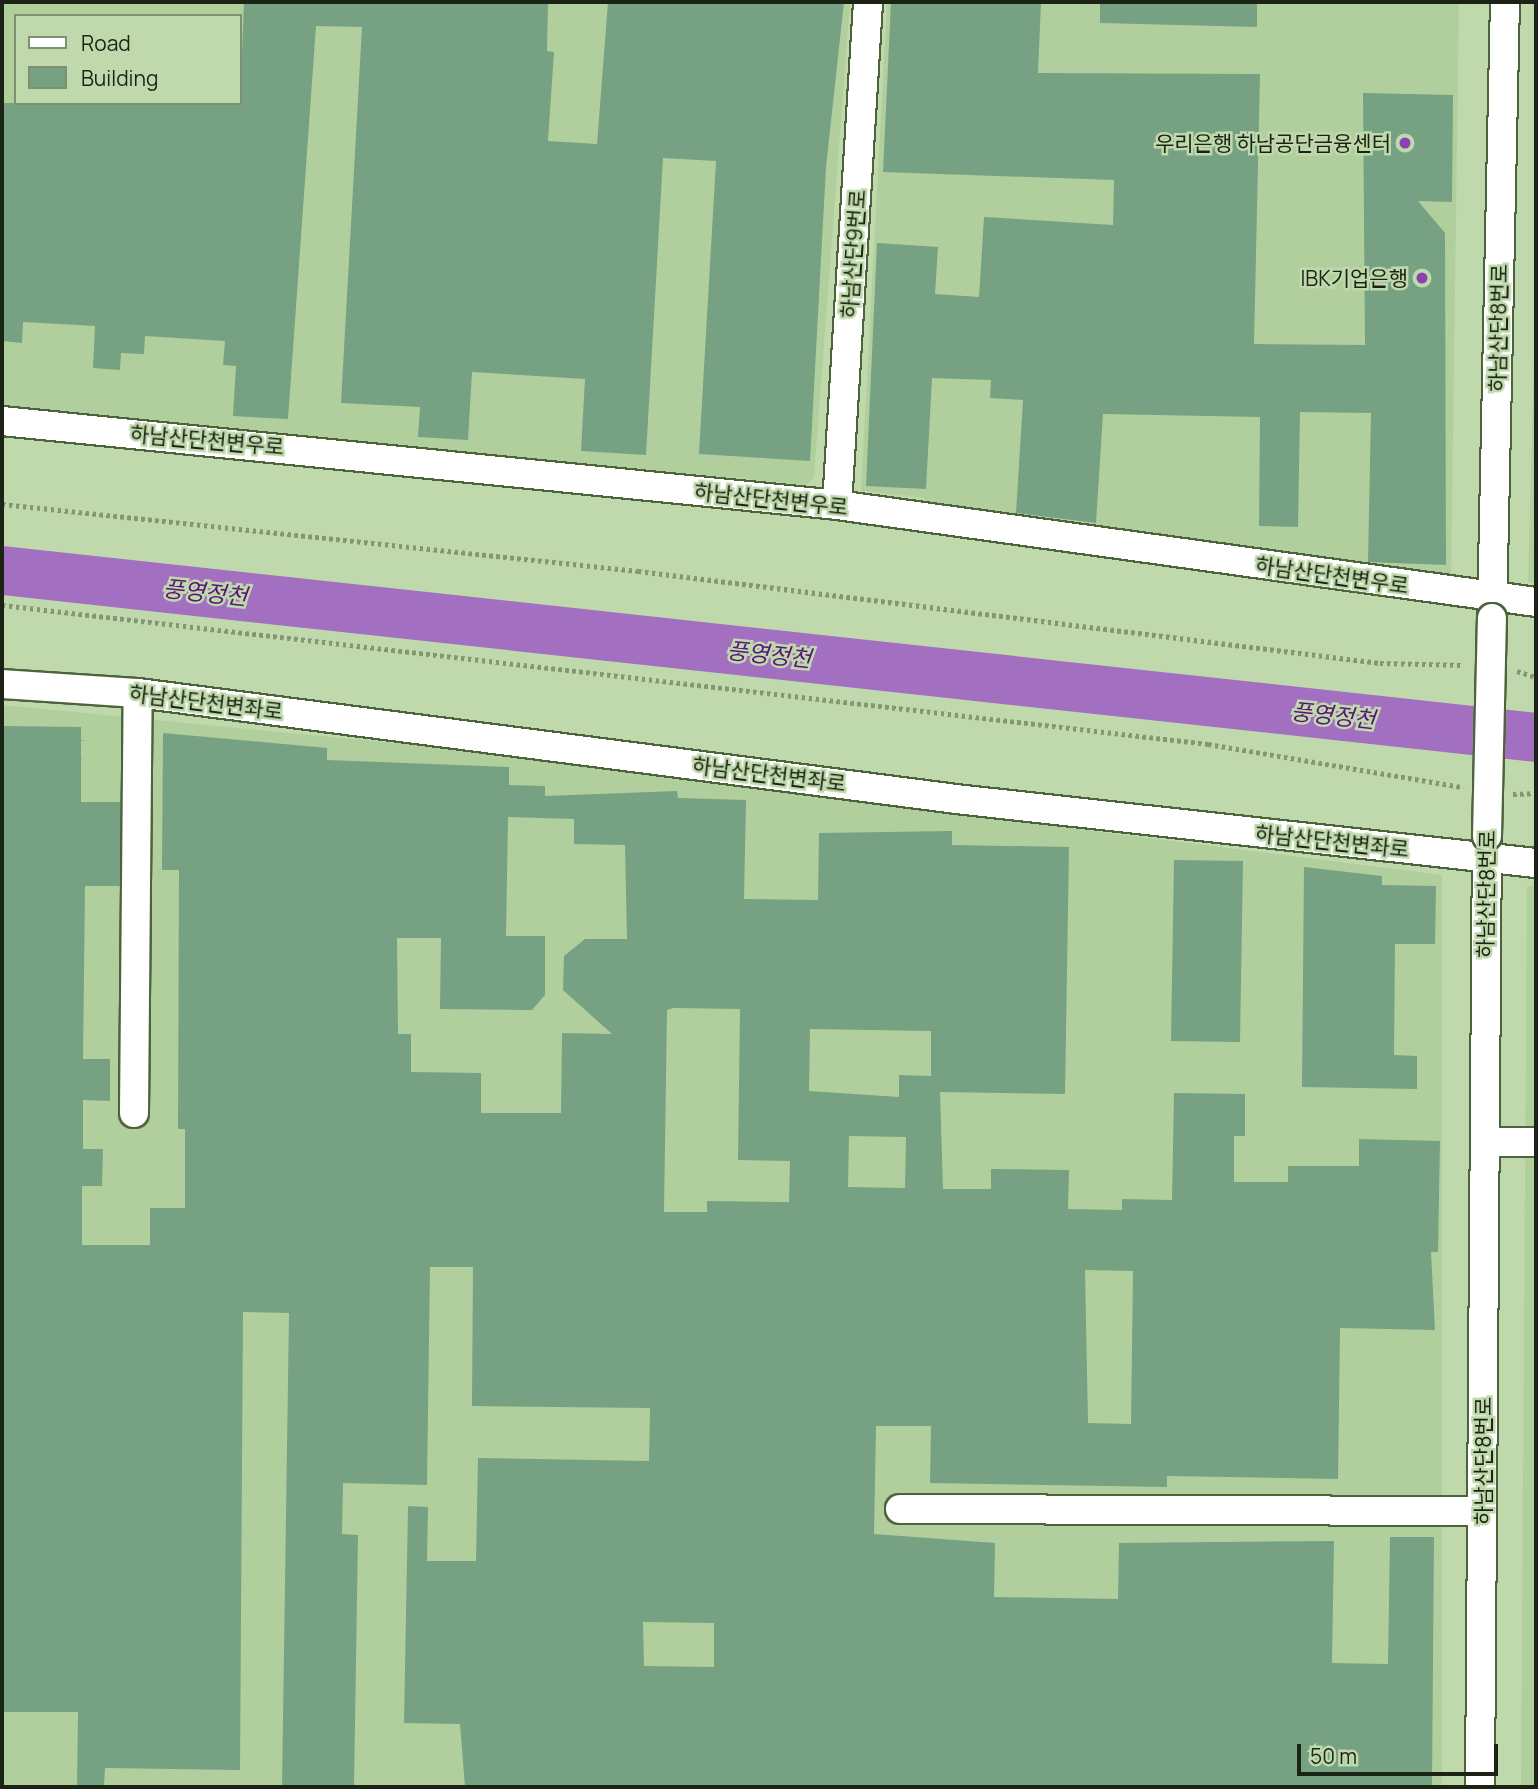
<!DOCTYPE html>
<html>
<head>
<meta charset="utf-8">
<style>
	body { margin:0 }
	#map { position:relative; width:1538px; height:1789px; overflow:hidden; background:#bfd9ad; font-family:Manrope,"Noto Sans KR",sans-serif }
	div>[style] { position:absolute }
	.built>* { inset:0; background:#b1cf9d }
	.river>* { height:49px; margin:-24.5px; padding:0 24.5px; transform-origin:24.5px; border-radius:24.5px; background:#a36fc0 }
	.building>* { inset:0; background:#76a182 }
	.path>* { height:4.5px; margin-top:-2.25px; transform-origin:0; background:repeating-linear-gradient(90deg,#839775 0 3.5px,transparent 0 7px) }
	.roads { filter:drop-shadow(2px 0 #4d633c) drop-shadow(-2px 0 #4d633c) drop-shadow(0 2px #4d633c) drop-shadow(0 -2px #4d633c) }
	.minor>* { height:28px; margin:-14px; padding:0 14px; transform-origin:14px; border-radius:14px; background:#fff }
	.bridges { filter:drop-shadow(2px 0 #4d633c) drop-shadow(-2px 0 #4d633c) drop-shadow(0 2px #4d633c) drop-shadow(0 -2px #4d633c) }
	.minor-bridge>* { height:28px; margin:-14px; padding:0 14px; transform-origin:14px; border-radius:14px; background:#fff }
	.dots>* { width:19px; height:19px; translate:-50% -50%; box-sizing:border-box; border:4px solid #bfd9ad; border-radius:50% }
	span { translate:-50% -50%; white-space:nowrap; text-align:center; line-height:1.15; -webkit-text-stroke:5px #bfd9ad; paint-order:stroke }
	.poi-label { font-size:21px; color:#1b2414 }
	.right { translate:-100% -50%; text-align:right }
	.street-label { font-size:21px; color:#1b2414 }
	.water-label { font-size:23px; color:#5a1379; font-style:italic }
	.frame { position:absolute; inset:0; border:4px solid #1b2414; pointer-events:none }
	.legend { position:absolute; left:14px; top:14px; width:228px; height:91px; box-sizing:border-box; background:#bfd9ad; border:2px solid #7d9170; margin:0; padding:9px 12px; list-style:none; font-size:21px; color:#1b2414 }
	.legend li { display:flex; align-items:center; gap:14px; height:35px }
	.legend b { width:35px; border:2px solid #7d9170 }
	.scale { position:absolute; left:1297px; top:1744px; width:201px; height:32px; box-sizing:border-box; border:4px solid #1b2414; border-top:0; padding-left:9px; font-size:21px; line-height:24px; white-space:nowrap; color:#1b2414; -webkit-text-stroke:5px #bfd9ad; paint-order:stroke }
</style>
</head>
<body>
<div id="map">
	<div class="built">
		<i style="clip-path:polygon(evenodd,2px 2px,850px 2px,814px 477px,807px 485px,2px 407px,2px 2px,16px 16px,240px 16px,240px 103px,16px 103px,16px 16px)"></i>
		<i style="clip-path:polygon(887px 2px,1459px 2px,1451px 577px,929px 510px,924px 498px,861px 491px)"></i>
		<i style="clip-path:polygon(1536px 284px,1536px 583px,1528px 582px)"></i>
		<i style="clip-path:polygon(2px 705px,414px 745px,1442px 875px,1442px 1787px,2px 1787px)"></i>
		<i style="clip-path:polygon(1527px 886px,1536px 886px,1536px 1787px,1521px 1787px)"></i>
	</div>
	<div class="river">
		<i style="left:2px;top:570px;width:1543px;rotate:6.21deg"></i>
	</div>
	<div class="building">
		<i style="clip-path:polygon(244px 2px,548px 2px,547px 51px,554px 52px,548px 141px,597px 144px,608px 2px,844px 2px,826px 167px,810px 461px,699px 454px,716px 161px,663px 158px,646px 455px,581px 451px,585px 379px,472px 372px,468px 440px,418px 437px,420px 407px,341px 403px,362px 27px,316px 26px,288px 419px,233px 416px,236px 366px,223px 365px,225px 341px,145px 336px,144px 354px,121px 353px,120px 370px,93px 368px,95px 326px,23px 322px,22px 343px,2px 341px,2px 103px,240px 103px)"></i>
		<i style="clip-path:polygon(891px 2px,1041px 2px,1038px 73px,1260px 74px,1254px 344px,1365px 345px,1363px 93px,1453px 95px,1452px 202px,1418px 201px,1445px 233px,1446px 565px,1368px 562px,1371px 413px,1300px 412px,1298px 527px,1259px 526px,1260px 417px,1103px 414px,1096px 523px,1016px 513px,1023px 400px,990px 398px,991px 380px,932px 378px,926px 489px,866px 486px,877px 243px,938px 247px,935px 294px,979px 297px,984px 217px,1113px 225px,1114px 180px,883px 172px)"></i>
		<i style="clip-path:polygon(1100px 2px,1257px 2px,1257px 27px,1100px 23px)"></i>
		<i style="clip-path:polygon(evenodd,2px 726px,81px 727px,81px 802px,120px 802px,120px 886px,85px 886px,83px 1059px,110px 1059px,110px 1101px,83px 1100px,83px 1149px,103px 1149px,102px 1186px,82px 1186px,82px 1245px,150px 1245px,150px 1208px,185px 1208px,185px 1129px,178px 1129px,179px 870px,162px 870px,163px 733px,327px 748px,327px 760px,509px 767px,509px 785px,545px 786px,545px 796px,677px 791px,678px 798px,746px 800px,744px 899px,818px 900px,819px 833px,952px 831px,952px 845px,1069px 847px,1065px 1094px,940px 1092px,943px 1189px,991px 1189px,991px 1169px,1069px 1170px,1068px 1209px,1122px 1210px,1122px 1199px,1172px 1200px,1174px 1093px,1245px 1094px,1245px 1136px,1234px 1136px,1234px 1182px,1288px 1182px,1288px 1166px,1359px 1166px,1359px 1139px,1440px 1141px,1438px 1252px,1431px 1252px,1435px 1330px,1340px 1328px,1338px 1479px,1167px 1476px,1167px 1487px,930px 1483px,931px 1426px,876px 1426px,874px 1534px,995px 1543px,994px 1597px,1118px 1599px,1119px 1543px,1334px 1541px,1332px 1663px,1388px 1664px,1390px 1537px,1434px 1537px,1432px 1787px,465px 1787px,460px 1724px,404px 1723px,408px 1506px,428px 1507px,427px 1561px,476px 1561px,478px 1458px,649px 1461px,650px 1408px,472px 1406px,473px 1267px,430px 1267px,427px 1485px,343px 1483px,342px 1534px,358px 1535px,354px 1787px,282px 1787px,289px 1313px,243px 1312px,240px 1770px,105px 1768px,104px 1787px,77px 1787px,78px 1712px,2px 1712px,2px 726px,508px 817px,574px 819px,574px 844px,625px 845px,627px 939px,585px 939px,564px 956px,563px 990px,612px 1034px,562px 1033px,561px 1113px,481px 1113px,481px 1073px,411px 1072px,411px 1034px,398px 1034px,397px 938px,441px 938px,440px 1009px,532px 1010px,545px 995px,545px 936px,506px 936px,508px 817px,2px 726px,673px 1008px,740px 1009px,738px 1160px,790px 1161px,789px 1202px,707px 1201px,707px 1212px,664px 1212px,667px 1010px,673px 1008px,2px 726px,810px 1029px,931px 1031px,931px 1076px,899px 1075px,899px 1097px,809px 1091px,810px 1029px,2px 726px,849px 1136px,906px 1137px,905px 1188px,848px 1187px,849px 1136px,2px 726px,1085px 1270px,1133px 1271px,1131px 1424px,1088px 1423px,1085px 1270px,2px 726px,643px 1622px,714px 1623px,714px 1667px,644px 1666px,643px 1622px)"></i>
		<i style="clip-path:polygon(1174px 860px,1243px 861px,1240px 1042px,1171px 1041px)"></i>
		<i style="clip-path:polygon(1304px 867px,1382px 876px,1382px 885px,1436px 886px,1435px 944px,1395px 944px,1394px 1055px,1417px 1056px,1417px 1089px,1302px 1087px)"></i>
	</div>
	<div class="path">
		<i style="left:2px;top:504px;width:640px;rotate:6.01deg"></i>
		<i style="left:638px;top:571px;width:748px;rotate:7.07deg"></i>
		<i style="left:1380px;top:663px;width:84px;rotate:1.4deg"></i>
		<i style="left:2px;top:605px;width:1214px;rotate:6.57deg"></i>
		<i style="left:1208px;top:744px;width:259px;rotate:9.6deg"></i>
		<i style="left:1517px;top:671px;width:20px;rotate:18deg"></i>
		<i style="left:1513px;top:794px;width:23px;rotate:-2deg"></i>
	</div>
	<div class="roads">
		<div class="minor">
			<i style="left:2px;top:421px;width:839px;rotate:5.74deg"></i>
			<i style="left:837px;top:505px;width:706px;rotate:7.9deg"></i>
			<i style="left:837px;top:505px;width:504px;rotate:-86.47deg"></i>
			<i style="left:1492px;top:615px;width:613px;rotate:-88.79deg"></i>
			<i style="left:2px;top:684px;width:136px;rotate:3.8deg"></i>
			<i style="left:138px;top:693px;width:825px;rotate:7.38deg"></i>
			<i style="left:956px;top:799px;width:584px;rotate:6.3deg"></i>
			<i style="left:134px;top:1113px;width:420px;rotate:-89.5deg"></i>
			<i style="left:1485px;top:1142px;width:51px"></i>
			<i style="left:900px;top:1509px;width:582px;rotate:0.2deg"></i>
			<i style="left:1480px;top:1787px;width:948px;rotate:-89.58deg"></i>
		</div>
	</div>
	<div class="bridges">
		<div class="minor-bridge">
			<i style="left:1487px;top:836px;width:218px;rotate:-88.7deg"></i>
		</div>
	</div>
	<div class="dots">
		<i style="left:1405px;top:143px;background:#8c41b2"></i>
		<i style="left:1422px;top:278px;background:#8c41b2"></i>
	</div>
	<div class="poi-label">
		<span class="right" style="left:1391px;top:143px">우리은행 하남공단금융센터</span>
		<span class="right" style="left:1408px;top:278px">IBK기업은행</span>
	</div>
	<div class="street-label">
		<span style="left:853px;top:254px;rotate:-86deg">하남산단9번로</span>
		<span style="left:1498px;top:328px;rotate:-89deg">하남산단8번로</span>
		<span style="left:207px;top:440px;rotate:5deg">하남산단천변우로</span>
		<span style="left:771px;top:499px;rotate:6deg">하남산단천변우로</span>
		<span style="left:1332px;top:575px;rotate:8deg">하남산단천변우로</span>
		<span style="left:206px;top:702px;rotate:7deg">하남산단천변좌로</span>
		<span style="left:769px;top:774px;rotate:7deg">하남산단천변좌로</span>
		<span style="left:1332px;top:841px;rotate:6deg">하남산단천변좌로</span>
		<span style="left:1486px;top:894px;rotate:-89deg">하남산단8번로</span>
		<span style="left:1483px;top:1461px;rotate:-90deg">하남산단8번로</span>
	</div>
	<div class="water-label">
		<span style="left:205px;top:592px;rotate:6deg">풍영정천</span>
		<span style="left:769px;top:654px;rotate:6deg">풍영정천</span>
		<span style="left:1333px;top:715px;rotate:6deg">풍영정천</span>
	</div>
	<div class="frame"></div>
	<ul class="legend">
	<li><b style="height:9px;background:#fff"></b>Road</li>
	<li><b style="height:19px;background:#76a182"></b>Building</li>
	</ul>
	<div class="scale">50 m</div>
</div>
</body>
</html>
